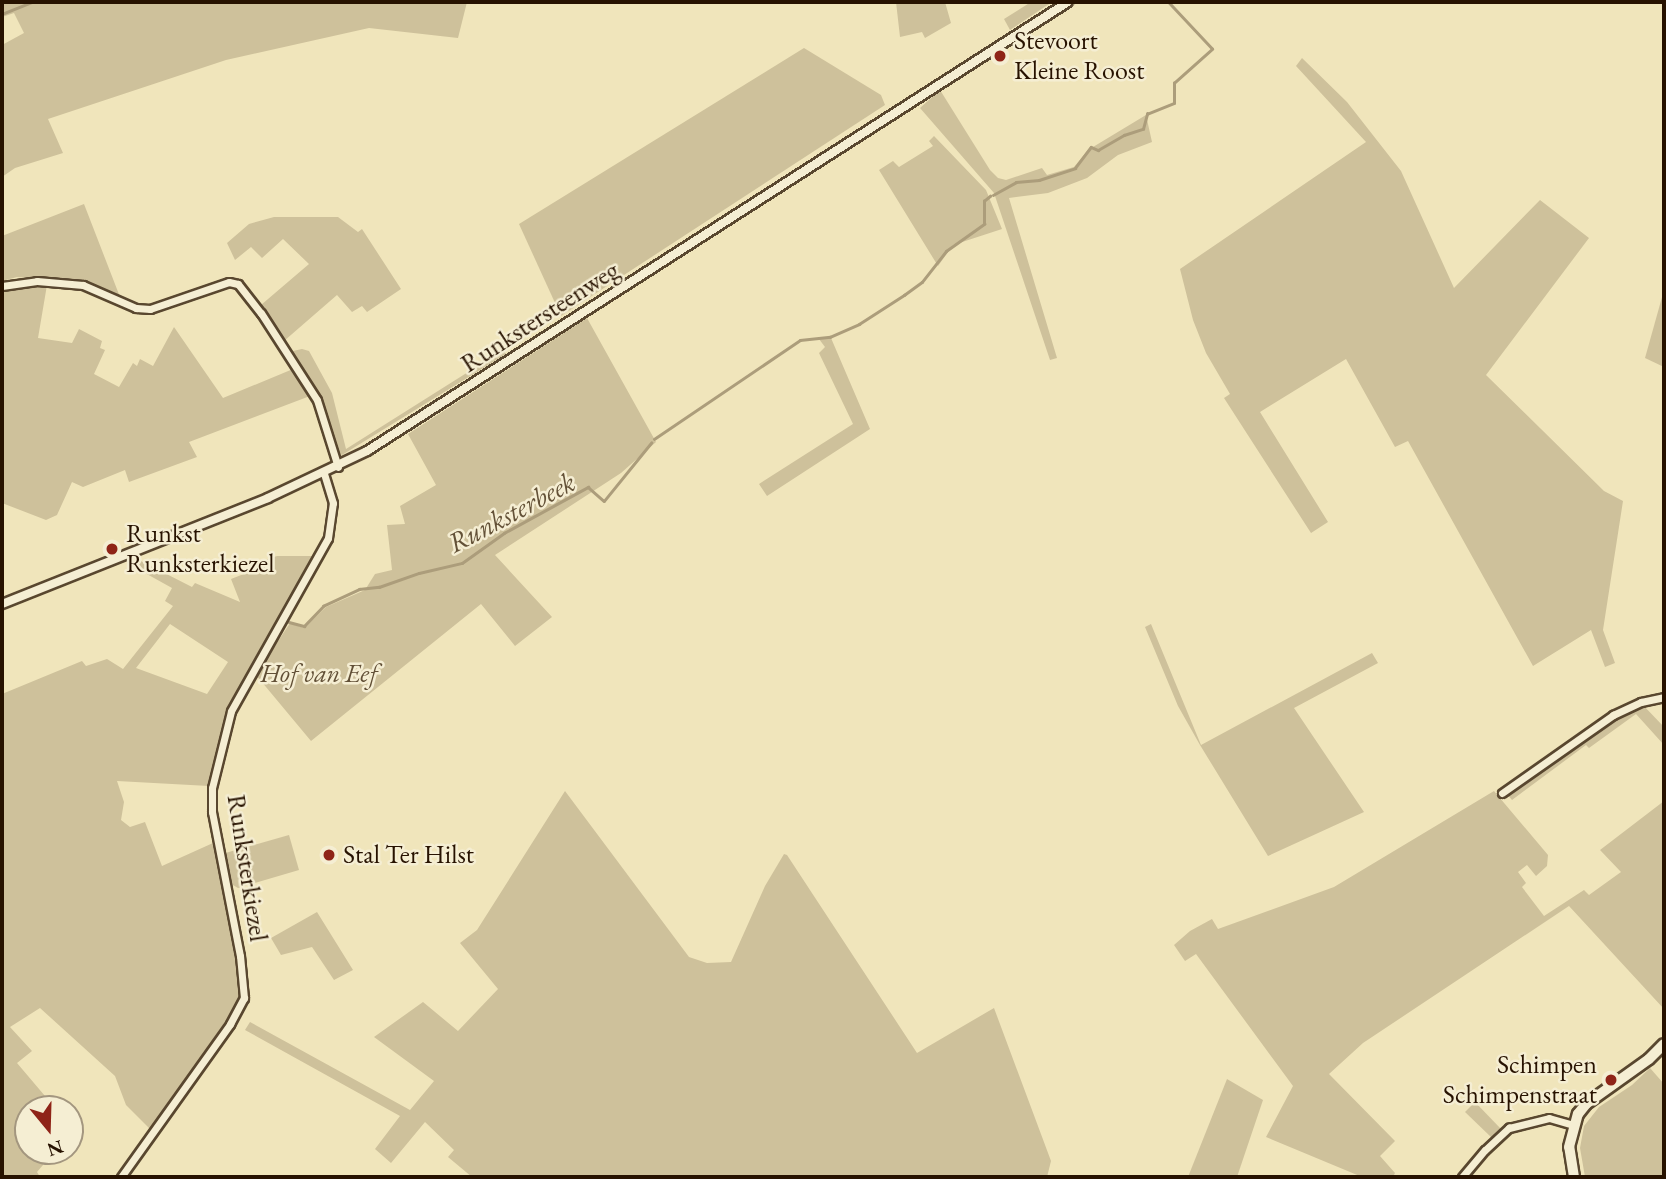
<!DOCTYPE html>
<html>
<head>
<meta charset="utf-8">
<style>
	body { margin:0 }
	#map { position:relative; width:1666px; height:1179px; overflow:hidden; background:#f0e5bb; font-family:"EB Garamond",serif }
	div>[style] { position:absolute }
	.green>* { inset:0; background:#cec19b }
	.stream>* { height:2.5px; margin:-1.25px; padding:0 1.25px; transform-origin:1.25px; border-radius:1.25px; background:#ac9d7b }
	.roads { filter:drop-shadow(2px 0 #59472f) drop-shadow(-2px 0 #59472f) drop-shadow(0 2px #59472f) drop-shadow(0 -2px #59472f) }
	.minor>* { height:7px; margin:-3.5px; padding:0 3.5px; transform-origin:3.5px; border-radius:3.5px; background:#f5eed3 }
	.tertiary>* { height:8px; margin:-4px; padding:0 4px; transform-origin:4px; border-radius:4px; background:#f5eed3 }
	.secondary>* { height:10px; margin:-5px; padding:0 5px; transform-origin:5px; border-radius:5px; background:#f5eed3 }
	.dots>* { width:19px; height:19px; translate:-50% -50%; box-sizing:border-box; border:4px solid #f5eed3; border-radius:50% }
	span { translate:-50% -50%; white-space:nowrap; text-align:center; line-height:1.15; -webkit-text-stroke:5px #f5eed3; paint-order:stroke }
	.poi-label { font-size:26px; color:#271200 }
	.left { translate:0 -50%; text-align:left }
	.right { translate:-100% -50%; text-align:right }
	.street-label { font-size:26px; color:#271200 }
	.park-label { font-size:26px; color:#614f36; font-style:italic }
	.water-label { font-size:28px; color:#635137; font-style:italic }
	.frame { position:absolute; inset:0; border:4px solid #271200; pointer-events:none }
	.north { position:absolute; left:14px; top:1095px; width:70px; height:70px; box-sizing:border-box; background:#f5eed3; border:2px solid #a3967f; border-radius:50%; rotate:161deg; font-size:19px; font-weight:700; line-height:28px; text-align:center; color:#271200 }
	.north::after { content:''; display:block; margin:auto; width:24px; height:32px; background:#8f2418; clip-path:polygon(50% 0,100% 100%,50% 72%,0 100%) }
</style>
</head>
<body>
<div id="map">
	<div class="green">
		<i style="clip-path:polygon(2px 2px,467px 2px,458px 38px,369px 28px,226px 60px,48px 119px,63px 153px,15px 168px,2px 177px,2px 45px,24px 33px,14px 13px,2px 17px)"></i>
		<i style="clip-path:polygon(896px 2px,945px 2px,951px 23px,925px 38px,922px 32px,900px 37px)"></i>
		<i style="clip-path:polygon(1031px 2px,1052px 2px,1010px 30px,1004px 19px)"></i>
		<i style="clip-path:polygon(804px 48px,881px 95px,885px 105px,561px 316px,519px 224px)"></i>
		<i style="clip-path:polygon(1302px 58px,1347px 102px,1401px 171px,1454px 288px,1540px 200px,1589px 238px,1486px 375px,1604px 491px,1623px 501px,1603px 630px,1615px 663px,1605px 667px,1591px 630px,1533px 666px,1408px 441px,1395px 447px,1346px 359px,1260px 412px,1328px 522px,1311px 533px,1224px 398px,1230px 394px,1206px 353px,1193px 320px,1180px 269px,1366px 142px,1296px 66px)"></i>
		<i style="clip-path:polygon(940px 90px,990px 170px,998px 178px,1006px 180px,1042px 168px,1047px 175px,1074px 167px,1088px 150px,1146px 115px,1152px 142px,1118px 155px,1087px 178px,1048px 193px,1009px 198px,1057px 358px,1050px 360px,994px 193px,920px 108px)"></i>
		<i style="clip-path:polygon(934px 136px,986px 190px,1002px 229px,953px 245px,938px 266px,879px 170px,893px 161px,899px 167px,933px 146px,929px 141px)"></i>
		<i style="clip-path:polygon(84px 204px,120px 297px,79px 281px,17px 277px,2px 281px,2px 236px)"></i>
		<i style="clip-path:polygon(274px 217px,338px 217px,358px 232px,362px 229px,401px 289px,367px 312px,362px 306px,352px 312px,337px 295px,284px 341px,261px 305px,309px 264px,283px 239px,262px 258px,251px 247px,235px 260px,227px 243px,249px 224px)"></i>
		<i style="clip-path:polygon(27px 284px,47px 285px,38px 338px,72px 343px,79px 329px,102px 341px,100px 348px,105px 350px,94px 374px,119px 387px,133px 363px,137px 366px,140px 359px,153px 366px,174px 327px,223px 398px,293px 369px,310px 396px,189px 442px,197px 457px,129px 482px,125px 470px,83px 487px,72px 482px,57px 515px,46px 520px,2px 503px,2px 289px)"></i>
		<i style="clip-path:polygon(1664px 290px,1664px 367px,1645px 358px)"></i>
		<i style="clip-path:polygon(587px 318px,656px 442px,621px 473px,495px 555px,552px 617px,515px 646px,481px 604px,311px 741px,256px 675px,290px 623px,304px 628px,326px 607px,365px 590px,375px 574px,392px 570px,387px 525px,405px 524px,400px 506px,436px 485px,408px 434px)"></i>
		<i style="clip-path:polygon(831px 338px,870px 429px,767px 496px,759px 484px,853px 424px,819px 353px,825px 347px,819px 339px)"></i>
		<i style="clip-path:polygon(302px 349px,309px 351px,332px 393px,346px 449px,503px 350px,506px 354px,342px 455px,336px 450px,319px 396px,294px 357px,293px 351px)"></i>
		<i style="clip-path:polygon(evenodd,277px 556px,315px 556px,230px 703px,209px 786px,117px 781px,124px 802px,121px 820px,130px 827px,145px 822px,162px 866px,213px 843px,241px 985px,237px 1005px,150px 1129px,126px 1105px,115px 1076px,40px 1008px,10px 1027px,32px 1051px,17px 1063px,56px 1109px,28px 1109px,28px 1151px,55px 1151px,37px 1172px,40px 1177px,2px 1177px,2px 694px,82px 661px,86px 666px,107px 659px,123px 669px,173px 606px,165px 601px,172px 588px,127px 563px,139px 560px,192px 587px,195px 583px,240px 602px,231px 579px,259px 568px,257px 563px,277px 556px,170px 624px,228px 662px,207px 694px,136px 668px,170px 624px)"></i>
		<i style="clip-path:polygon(1151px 624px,1201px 745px,1372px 653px,1378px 663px,1294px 708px,1364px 812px,1268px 856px,1200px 745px,1178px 706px,1145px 627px)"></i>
		<i style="clip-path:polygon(1642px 704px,1664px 727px,1664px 745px,1636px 714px,1589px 748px,1586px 745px,1512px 800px,1506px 793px,1605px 722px)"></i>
		<i style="clip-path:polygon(565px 791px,689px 957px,707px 963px,731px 962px,765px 886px,784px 854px,787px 855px,917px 1053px,994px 1008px,1051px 1161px,1047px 1177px,472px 1177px,448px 1157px,454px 1150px,425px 1122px,391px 1163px,375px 1149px,400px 1116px,245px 1030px,250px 1022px,410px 1110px,434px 1081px,374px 1037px,423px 1002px,458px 1031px,498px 989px,460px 943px,477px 930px)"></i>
		<i style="clip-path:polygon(1494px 791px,1548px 855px,1547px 866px,1536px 876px,1527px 865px,1518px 872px,1526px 883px,1522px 887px,1544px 916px,1584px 890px,1589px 895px,1621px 872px,1600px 850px,1664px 801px,1664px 1009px,1569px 906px,1363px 1043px,1329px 1074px,1395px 1141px,1380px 1156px,1395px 1173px,1393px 1177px,1362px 1177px,1266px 1137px,1293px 1086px,1196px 954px,1185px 961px,1174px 945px,1190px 931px,1212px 919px,1218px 929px,1334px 887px)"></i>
		<i style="clip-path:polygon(289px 835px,299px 870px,238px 888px,228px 882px,222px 854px)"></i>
		<i style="clip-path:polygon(317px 912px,353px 970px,334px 980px,312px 947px,281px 955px,271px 938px)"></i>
		<i style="clip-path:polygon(1650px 1068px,1664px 1084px,1664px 1177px,1585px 1177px,1580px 1148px,1584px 1126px,1599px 1107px,1632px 1085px)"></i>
		<i style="clip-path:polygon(1227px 1079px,1263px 1100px,1237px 1177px,1188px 1177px)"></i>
		<i style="clip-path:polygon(1475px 1102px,1501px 1129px,1492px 1138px,1465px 1112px)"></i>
	</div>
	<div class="stream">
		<i style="left:2px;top:14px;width:32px;rotate:-22deg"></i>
		<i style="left:993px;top:195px;width:26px;rotate:-29deg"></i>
		<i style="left:1016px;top:182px;width:23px;rotate:-5deg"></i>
		<i style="left:1039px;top:180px;width:38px;rotate:-18deg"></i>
		<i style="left:1075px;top:168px;width:26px;rotate:-53deg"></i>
		<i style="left:1091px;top:147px;width:8px;rotate:23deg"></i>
		<i style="left:1098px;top:150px;width:30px;rotate:-30deg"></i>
		<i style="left:1124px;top:135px;width:20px;rotate:-18deg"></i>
		<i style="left:1143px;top:129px;width:16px;rotate:-75deg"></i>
		<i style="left:1147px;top:114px;width:29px;rotate:-22deg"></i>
		<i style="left:1174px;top:103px;width:20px;rotate:-90deg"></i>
		<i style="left:1174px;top:83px;width:51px;rotate:-41.8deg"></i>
		<i style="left:1212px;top:49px;width:64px;rotate:-133.1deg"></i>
		<i style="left:654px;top:439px;width:176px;rotate:-34.1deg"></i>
		<i style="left:800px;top:340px;width:30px;rotate:-6deg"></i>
		<i style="left:830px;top:337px;width:32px;rotate:-24deg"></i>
		<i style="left:859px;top:324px;width:54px;rotate:-32.8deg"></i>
		<i style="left:904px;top:295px;width:22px;rotate:-36deg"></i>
		<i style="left:922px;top:282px;width:39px;rotate:-52deg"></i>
		<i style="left:946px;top:251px;width:47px;rotate:-35.4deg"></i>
		<i style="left:984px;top:224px;width:23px;rotate:-90deg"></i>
		<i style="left:984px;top:201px;width:8px;rotate:-40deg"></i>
		<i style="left:289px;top:622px;width:16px;rotate:15deg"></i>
		<i style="left:304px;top:626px;width:28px;rotate:-46deg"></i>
		<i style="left:323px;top:606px;width:40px;rotate:-25deg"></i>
		<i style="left:359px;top:589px;width:20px;rotate:-6deg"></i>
		<i style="left:379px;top:587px;width:42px;rotate:-19.3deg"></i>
		<i style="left:419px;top:573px;width:44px;rotate:-13.1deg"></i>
		<i style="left:462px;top:563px;width:52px;rotate:-35.5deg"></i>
		<i style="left:504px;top:533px;width:96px;rotate:-28.7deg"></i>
		<i style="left:588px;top:487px;width:21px;rotate:41deg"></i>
		<i style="left:604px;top:501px;width:75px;rotate:-51deg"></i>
	</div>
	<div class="roads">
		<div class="minor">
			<i style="left:2px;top:286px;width:35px;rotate:-8deg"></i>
			<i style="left:37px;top:281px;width:46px;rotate:5deg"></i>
			<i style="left:83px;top:285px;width:58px;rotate:23.5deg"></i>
			<i style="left:136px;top:308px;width:14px;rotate:4deg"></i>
			<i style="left:150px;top:309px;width:83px;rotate:-18.9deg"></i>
			<i style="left:229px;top:282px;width:9px;rotate:13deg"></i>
			<i style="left:238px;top:284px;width:37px;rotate:52deg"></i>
			<i style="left:261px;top:313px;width:103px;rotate:57.2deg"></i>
			<i style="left:317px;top:400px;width:70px;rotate:72.6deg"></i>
			<i style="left:1502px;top:793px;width:136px;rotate:-35.1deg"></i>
			<i style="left:1613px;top:715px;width:31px;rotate:-25deg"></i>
			<i style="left:1641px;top:702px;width:24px;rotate:-12deg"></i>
			<i style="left:121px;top:1177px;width:188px;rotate:-54.5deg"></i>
			<i style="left:230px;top:1024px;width:30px;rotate:-62deg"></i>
			<i style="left:244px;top:998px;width:42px;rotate:-95.4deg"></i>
			<i style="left:240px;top:956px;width:147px;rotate:-101deg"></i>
			<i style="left:212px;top:812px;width:24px;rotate:-90deg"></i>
			<i style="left:212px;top:788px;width:79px;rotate:-76.1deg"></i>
			<i style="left:231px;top:711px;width:198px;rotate:-60.7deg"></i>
			<i style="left:328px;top:538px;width:35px;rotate:-82deg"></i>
			<i style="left:333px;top:503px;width:30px;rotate:-107deg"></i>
			<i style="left:1462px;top:1177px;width:35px;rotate:-50deg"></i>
			<i style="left:1485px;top:1150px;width:33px;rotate:-43deg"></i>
			<i style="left:1509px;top:1128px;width:41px;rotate:-14deg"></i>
			<i style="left:1549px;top:1118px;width:25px;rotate:16deg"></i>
		</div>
		<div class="tertiary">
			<i style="left:2px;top:604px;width:286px;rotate:-21.7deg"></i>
			<i style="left:268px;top:498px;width:110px;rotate:-25.4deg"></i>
			<i style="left:367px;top:451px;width:832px;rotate:-32.64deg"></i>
		</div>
		<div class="secondary">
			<i style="left:1574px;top:1177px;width:30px;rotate:-99deg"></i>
			<i style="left:1569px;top:1147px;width:34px;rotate:-75deg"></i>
			<i style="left:1578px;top:1114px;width:13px;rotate:-51deg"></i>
			<i style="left:1586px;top:1104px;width:77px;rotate:-35.5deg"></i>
			<i style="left:1649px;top:1059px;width:21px;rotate:-45deg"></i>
		</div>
	</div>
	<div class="dots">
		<i style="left:1000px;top:56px;background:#8f2418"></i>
		<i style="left:112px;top:549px;background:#8f2418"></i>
		<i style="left:329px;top:855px;background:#8f2418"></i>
		<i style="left:1611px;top:1080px;background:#8f2418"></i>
	</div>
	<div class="poi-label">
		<span class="left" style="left:1014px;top:56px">Stevoort<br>Kleine Roost</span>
		<span class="left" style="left:126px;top:549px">Runkst<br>Runksterkiezel</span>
		<span class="left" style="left:343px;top:855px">Stal Ter Hilst</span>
		<span class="right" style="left:1597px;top:1080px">Schimpen<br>Schimpenstraat</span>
	</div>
	<div class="street-label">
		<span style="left:540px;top:317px;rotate:-33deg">Runkstersteenweg</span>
		<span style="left:247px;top:868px;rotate:81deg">Runksterkiezel</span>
	</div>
	<div class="park-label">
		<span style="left:319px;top:674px">Hof van Eef</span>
	</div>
	<div class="water-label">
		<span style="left:511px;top:512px;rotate:-28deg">Runksterbeek</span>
	</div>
	<div class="frame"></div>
	<div class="north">N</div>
</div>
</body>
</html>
